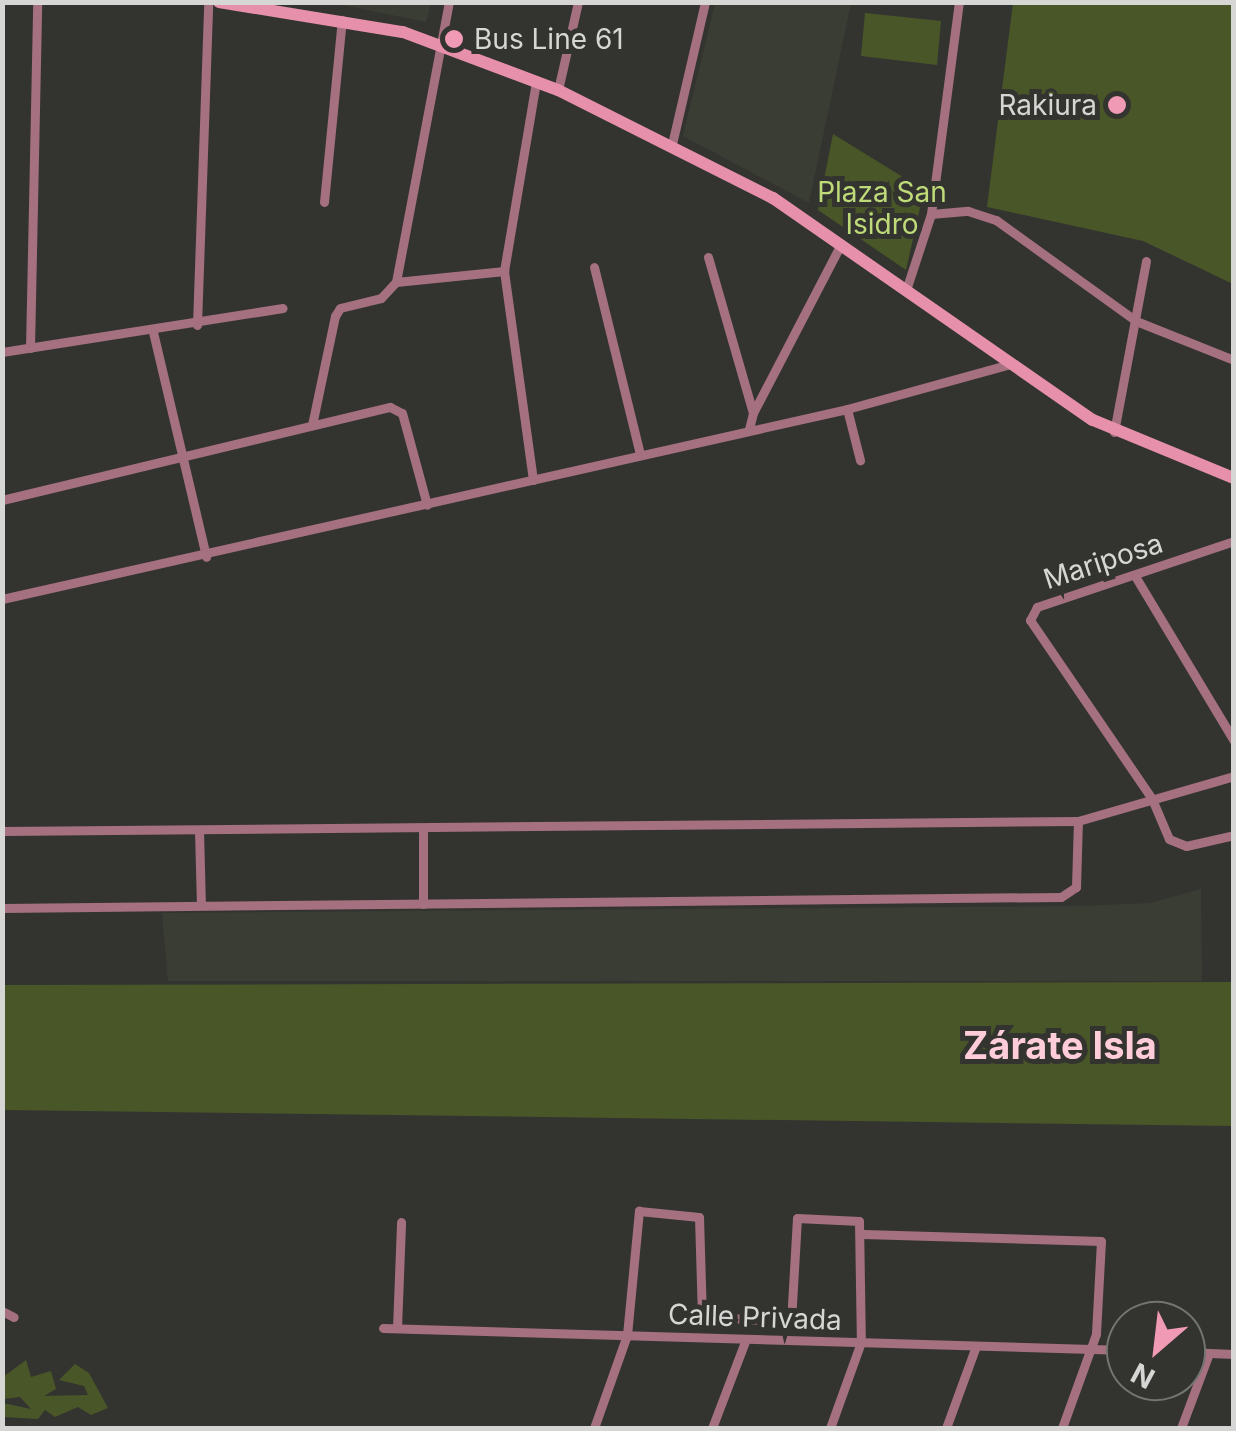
<!DOCTYPE html>
<html>
<head>
<meta charset="utf-8">
<style>
	body { margin:0 }
	#map { position:relative; width:1236px; height:1431px; overflow:hidden; background:#333430; font-family:Inter,sans-serif }
	div>[style] { position:absolute }
	.built>* { inset:0; background:#3a3d34 }
	.green>* { inset:0; background:#495628 }
	.street>* { height:9px; margin:-4.5px; padding:0 4.5px; transform-origin:4.5px; border-radius:4.5px; background:#a57080 }
	.secondary>* { height:12px; margin:-6px; padding:0 6px; transform-origin:6px; border-radius:6px; background:#e690ab }
	.dots>* { width:28px; height:28px; translate:-50% -50%; box-sizing:border-box; border:5px solid #333430; border-radius:50% }
	span { translate:-50% -50%; white-space:nowrap; text-align:center; line-height:1.15; -webkit-text-stroke:10px #333430; paint-order:stroke }
	.poi-label { font-size:28px; color:#d6d7d4 }
	.left { translate:0 -50%; text-align:left }
	.right { translate:-100% -50%; text-align:right }
	.park-label { font-size:28px; color:#bfdb79 }
	.street-label { font-size:28px; color:#d6d7d4 }
	.district-label { font-size:38px; color:#ffccda; font-weight:700 }
	.frame { position:absolute; inset:0; border:5px solid #d6d7d4; pointer-events:none }
	.north { position:absolute; left:1106px; top:1301px; width:100px; height:100px; box-sizing:border-box; background:#333430; border:2px solid #747572; border-radius:50%; rotate:208deg; font-size:28px; font-weight:700; line-height:40px; text-align:center; color:#d6d7d4 }
	.north::after { content:''; display:block; margin:auto; width:35px; height:45px; background:#f09ab5; clip-path:polygon(50% 0,100% 100%,50% 72%,0 100%) }
</style>
</head>
<body>
<div id="map">
	<div class="built">
		<i style="clip-path:polygon(333px 3px,431px 2px,431px 3px,426px 22px)"></i>
		<i style="clip-path:polygon(715px 3px,851px 3px,809px 203px,683px 136px)"></i>
		<i style="clip-path:polygon(1201px 889px,1202px 981px,168px 981px,162px 913px,1080px 906px,1150px 903px)"></i>
	</div>
	<div class="green">
		<i style="clip-path:polygon(1013px 3px,1233px 3px,1233px 284px,1143px 241px,987px 207px)"></i>
		<i style="clip-path:polygon(865px 13px,941px 21px,937px 65px,861px 56px)"></i>
		<i style="clip-path:polygon(833px 134px,924px 190px,906px 270px,818px 210px)"></i>
		<i style="clip-path:polygon(1233px 982px,1233px 1126px,3px 1110px,3px 985px)"></i>
		<i style="clip-path:polygon(26px 1360px,31px 1377px,51px 1371px,56px 1389px,44px 1396px,88px 1395px,84px 1386px,59px 1380px,75px 1364px,89px 1373px,108px 1408px,91px 1415px,78px 1407px,55px 1417px,45px 1410px,38px 1419px,3px 1417px,3px 1403px,31px 1409px,20px 1397px,3px 1399px,3px 1377px)"></i>
	</div>
	<div class="street">
		<i style="left:558px;top:90px;width:90px;rotate:-77.2deg"></i>
		<i style="left:672px;top:144px;width:146px;rotate:-76.9deg"></i>
		<i style="left:324px;top:202px;width:183px;rotate:-84.4deg"></i>
		<i style="left:931px;top:214px;width:37px;rotate:-5deg"></i>
		<i style="left:968px;top:211px;width:29px;rotate:18deg"></i>
		<i style="left:996px;top:220px;width:173px;rotate:35.8deg"></i>
		<i style="left:1136px;top:321px;width:105px;rotate:21.7deg"></i>
		<i style="left:708px;top:257px;width:162px;rotate:73.9deg"></i>
		<i style="left:753px;top:413px;width:16px;rotate:104deg"></i>
		<i style="left:594px;top:267px;width:193px;rotate:76.2deg"></i>
		<i style="left:396px;top:282px;width:109px;rotate:-5.8deg"></i>
		<i style="left:906px;top:290px;width:80px;rotate:-71.8deg"></i>
		<i style="left:931px;top:214px;width:214px;rotate:-82.5deg"></i>
		<i style="left:197px;top:325px;width:323px;rotate:-88deg"></i>
		<i style="left:153px;top:332px;width:231px;rotate:76.7deg"></i>
		<i style="left:30px;top:348px;width:346px;rotate:-88.8deg"></i>
		<i style="left:2px;top:352px;width:284px;rotate:-8.9deg"></i>
		<i style="left:847px;top:409px;width:53px;rotate:75.7deg"></i>
		<i style="left:753px;top:413px;width:191px;rotate:-62.5deg"></i>
		<i style="left:312px;top:425px;width:111px;rotate:-78.1deg"></i>
		<i style="left:335px;top:316px;width:9px;rotate:-58deg"></i>
		<i style="left:340px;top:308px;width:42px;rotate:-13.7deg"></i>
		<i style="left:381px;top:298px;width:22px;rotate:-47deg"></i>
		<i style="left:396px;top:282px;width:285px;rotate:-79.3deg"></i>
		<i style="left:1114px;top:432px;width:174px;rotate:-79.4deg"></i>
		<i style="left:533px;top:480px;width:211px;rotate:-97.9deg"></i>
		<i style="left:504px;top:271px;width:193px;rotate:-80.4deg"></i>
		<i style="left:2px;top:500px;width:399px;rotate:-13.5deg"></i>
		<i style="left:390px;top:407px;width:13px;rotate:27deg"></i>
		<i style="left:402px;top:413px;width:95px;rotate:74.8deg"></i>
		<i style="left:1234px;top:541px;width:208px;rotate:161.5deg"></i>
		<i style="left:1037px;top:607px;width:15px;rotate:118deg"></i>
		<i style="left:1030px;top:620px;width:217px;rotate:55.7deg"></i>
		<i style="left:1152px;top:799px;width:43px;rotate:67deg"></i>
		<i style="left:1169px;top:839px;width:18px;rotate:22deg"></i>
		<i style="left:1186px;top:846px;width:49px;rotate:-12.9deg"></i>
		<i style="left:1135px;top:576px;width:192px;rotate:59deg"></i>
		<i style="left:2px;top:599px;width:866px;rotate:-12.67deg"></i>
		<i style="left:847px;top:409px;width:169px;rotate:-15.4deg"></i>
		<i style="left:199px;top:830px;width:75px;rotate:88.5deg"></i>
		<i style="left:2px;top:831px;width:1076px;rotate:-0.53deg"></i>
		<i style="left:1078px;top:821px;width:162px;rotate:-16.1deg"></i>
		<i style="left:423px;top:904px;width:76px;rotate:-90deg"></i>
		<i style="left:2px;top:908px;width:1059px;rotate:-0.6deg"></i>
		<i style="left:1061px;top:897px;width:18px;rotate:-34deg"></i>
		<i style="left:1076px;top:887px;width:66px;rotate:-88.3deg"></i>
		<i style="left:863px;top:1234px;width:238px;rotate:1.7deg"></i>
		<i style="left:1101px;top:1241px;width:93px;rotate:93.1deg"></i>
		<i style="left:1096px;top:1334px;width:100px;rotate:109.9deg"></i>
		<i style="left:2px;top:1311px;width:13px;rotate:27deg"></i>
		<i style="left:383px;top:1328px;width:743px;rotate:1.7deg"></i>
		<i style="left:397px;top:1328px;width:106px;rotate:-87.8deg"></i>
		<i style="left:1186px;top:1352px;width:48px;rotate:2.4deg"></i>
		<i style="left:594px;top:1428px;width:99px;rotate:-70.5deg"></i>
		<i style="left:627px;top:1335px;width:125px;rotate:-84.5deg"></i>
		<i style="left:639px;top:1211px;width:60px;rotate:5.7deg"></i>
		<i style="left:699px;top:1217px;width:99px;rotate:88.3deg"></i>
		<i style="left:702px;top:1316px;width:89px;rotate:3.9deg"></i>
		<i style="left:791px;top:1322px;width:104px;rotate:-86.7deg"></i>
		<i style="left:797px;top:1218px;width:62px;rotate:2.8deg"></i>
		<i style="left:859px;top:1221px;width:121px;rotate:89.1deg"></i>
		<i style="left:861px;top:1342px;width:91px;rotate:109.8deg"></i>
		<i style="left:712px;top:1428px;width:95px;rotate:-69.1deg"></i>
		<i style="left:946px;top:1428px;width:87px;rotate:-69.9deg"></i>
		<i style="left:1181px;top:1428px;width:80px;rotate:-69.5deg"></i>
	</div>
	<div class="secondary">
		<i style="left:219px;top:2px;width:186px;rotate:9.3deg"></i>
		<i style="left:403px;top:32px;width:165px;rotate:20.5deg"></i>
		<i style="left:558px;top:90px;width:241px;rotate:26.7deg"></i>
		<i style="left:773px;top:198px;width:389px;rotate:34.8deg"></i>
		<i style="left:1093px;top:420px;width:152px;rotate:22.4deg"></i>
	</div>
	<div class="dots">
		<i style="left:454px;top:39px;background:#f09ab5"></i>
		<i style="left:1117px;top:105px;background:#f09ab5"></i>
	</div>
	<div class="poi-label">
		<span class="left" style="left:474px;top:39px">Bus Line 61</span>
		<span class="right" style="left:1097px;top:105px">Rakiura</span>
	</div>
	<div class="park-label">
		<span style="left:882px;top:208px">Plaza San<br>Isidro</span>
	</div>
	<div class="street-label">
		<span style="left:1103px;top:561px;rotate:-18deg">Mariposa</span>
		<span style="left:755px;top:1317px;rotate:2deg">Calle Privada</span>
	</div>
	<div class="district-label">
		<span style="left:1060px;top:1046px">Zárate Isla</span>
	</div>
	<div class="frame"></div>
	<div class="north">N</div>
</div>
</body>
</html>
